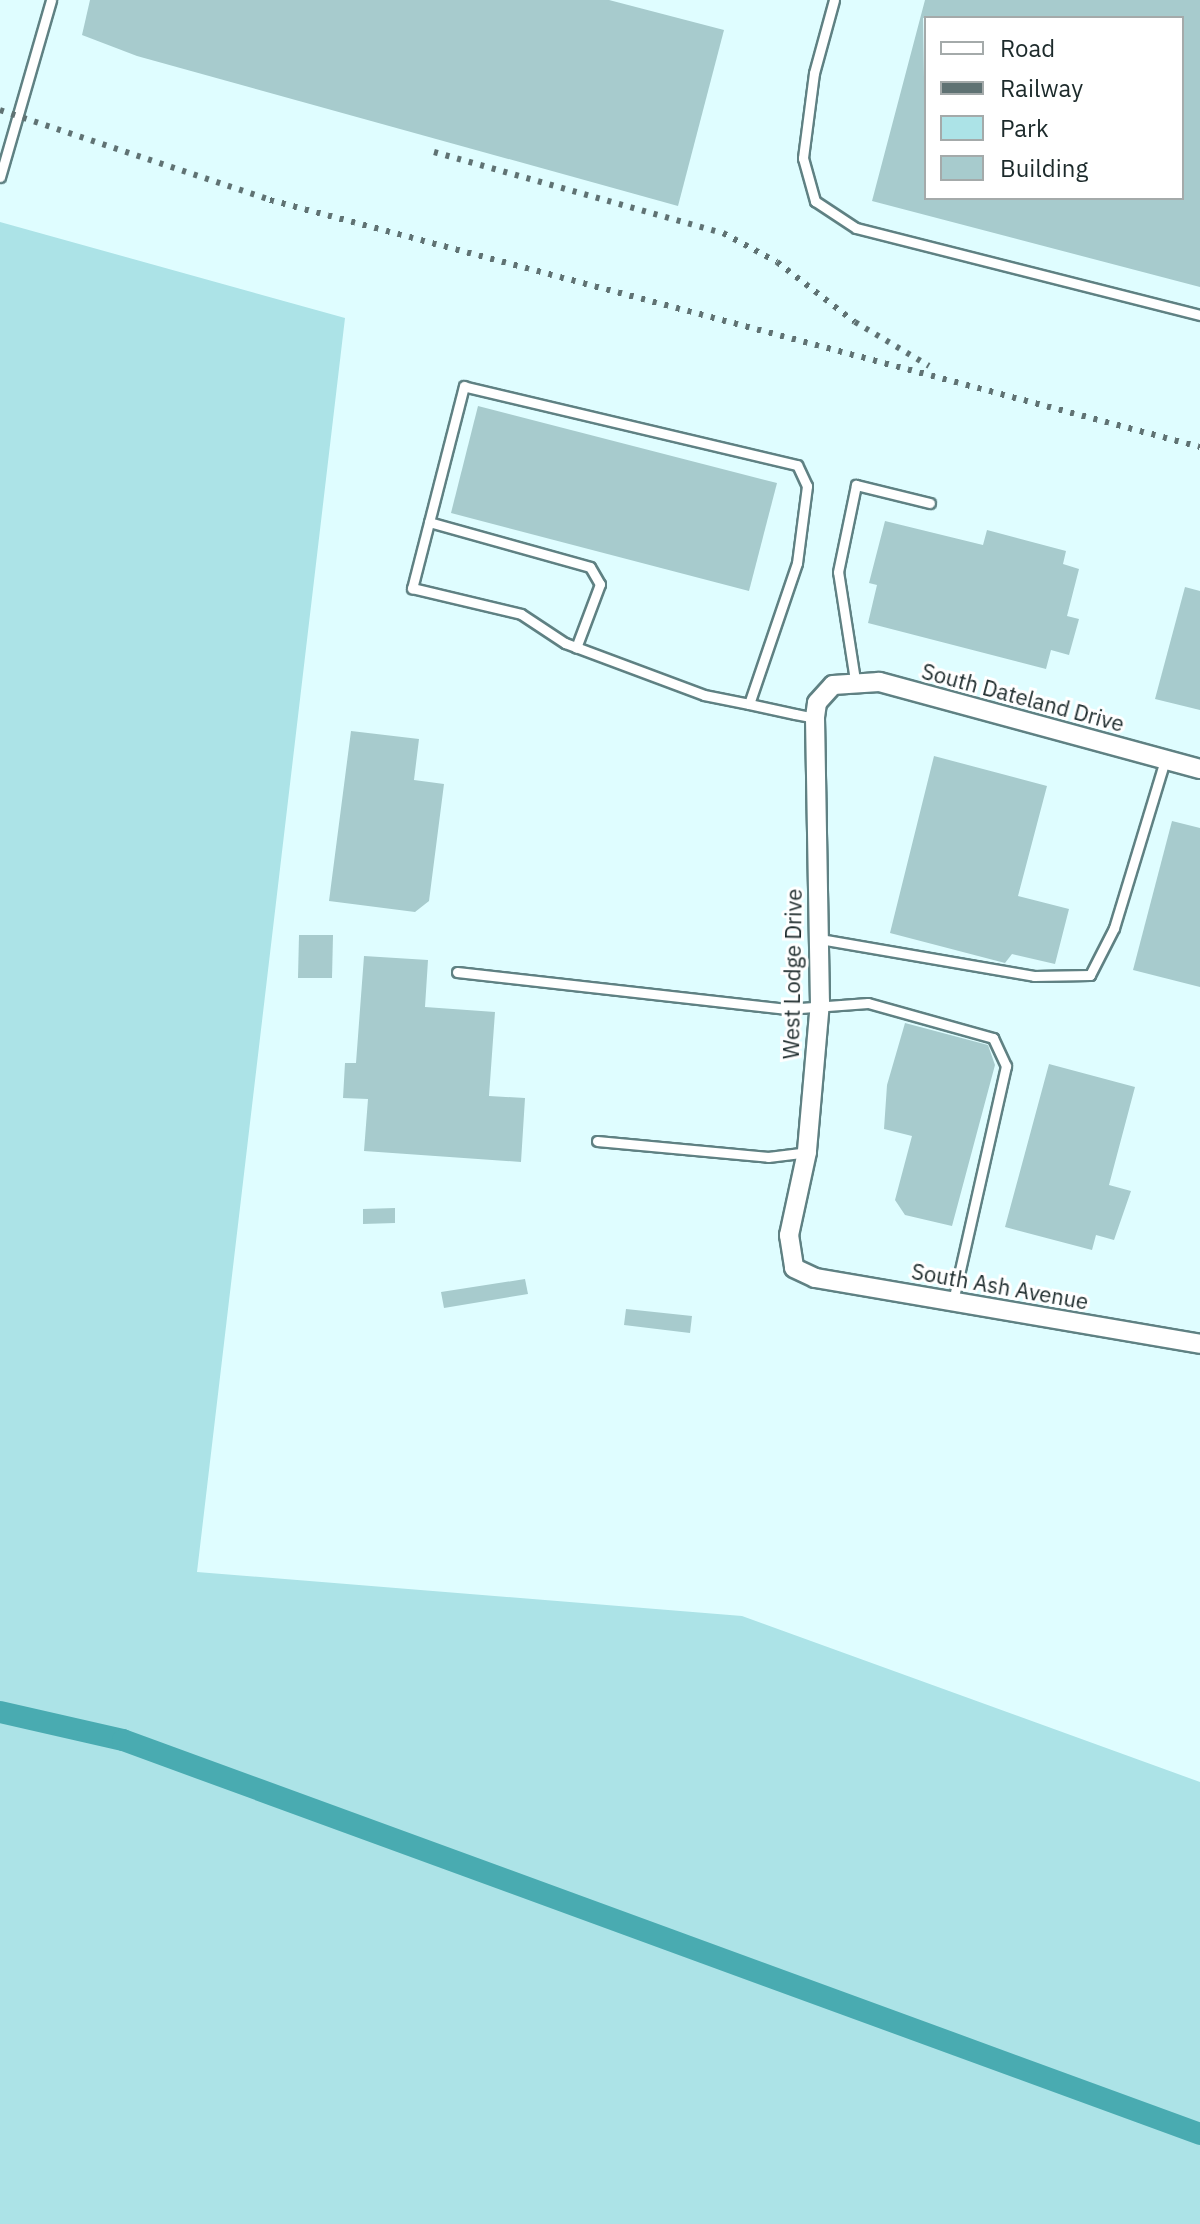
<!DOCTYPE html>
<html>
<head>
<meta charset="utf-8">
<style>
	body { margin:0 }
	#map { position:relative; width:1200px; height:2224px; overflow:hidden; background:#dffdff; font-family:"IBM Plex Sans",sans-serif }
	div>[style] { position:absolute }
	.green>* { inset:0; background:#ace3e7 }
	.canal>* { height:22px; margin:-11px; padding:0 11px; transform-origin:11px; border-radius:11px; background:#49abb1 }
	.building>* { inset:0; background:#a7cbcd }
	.roads { filter:drop-shadow(2px 0 #5f8183) drop-shadow(-2px 0 #5f8183) drop-shadow(0 2px #5f8183) drop-shadow(0 -2px #5f8183) }
	.lane>* { height:9px; margin:-4.5px; padding:0 4.5px; transform-origin:4.5px; border-radius:4.5px; background:#fff }
	.street>* { height:18px; margin:-9px; padding:0 9px; transform-origin:9px; border-radius:9px; background:#fff }
	.rail>* { height:6px; margin-top:-3px; transform-origin:0; background:repeating-linear-gradient(90deg,#5f7273 0 4px,transparent 0 12px) }
	span { translate:-50% -50%; white-space:nowrap; text-align:center; line-height:1.15; -webkit-text-stroke:6px #fff; paint-order:stroke }
	.street-label { font-size:22px; color:#1c2a2b }
	.legend { position:absolute; left:924px; top:16px; width:260px; height:184px; box-sizing:border-box; background:#fff; border:2px solid #a4aaaa; margin:0; padding:10px 14px; list-style:none; font-size:24px; color:#1c2a2b }
	.legend li { display:flex; align-items:center; gap:16px; height:40px }
	.legend b { width:40px; border:2px solid #a4aaaa }
</style>
</head>
<body>
<div id="map">
	<div class="green">
		<i style="clip-path:polygon(0 222px,345px 318px,197px 1572px,742px 1616px,1200px 1782px,1200px 2224px,0 2224px)"></i>
	</div>
	<div class="canal">
		<i style="left:0;top:1712px;width:126px;rotate:12.8deg"></i>
		<i style="left:123px;top:1740px;width:1147px;rotate:20.09deg"></i>
	</div>
	<div class="building">
		<i style="clip-path:polygon(90px 0,609px 0,724px 30px,678px 206px,137px 56px,82px 35px)"></i>
		<i style="clip-path:polygon(evenodd,925px 0,1200px 0,1200px 287px,872px 201px,925px 0,923px 18px,1182px 18px,1182px 198px,926px 198px,923px 18px)"></i>
		<i style="clip-path:polygon(478px 406px,777px 483px,749px 591px,451px 513px)"></i>
		<i style="clip-path:polygon(885px 521px,983px 545px,987px 530px,1066px 551px,1063px 564px,1079px 569px,1067px 616px,1079px 619px,1069px 655px,1051px 650px,1046px 669px,868px 623px,877px 585px,869px 583px)"></i>
		<i style="clip-path:polygon(1185px 587px,1200px 591px,1200px 710px,1155px 699px)"></i>
		<i style="clip-path:polygon(351px 731px,419px 739px,414px 780px,444px 784px,429px 901px,415px 912px,329px 901px)"></i>
		<i style="clip-path:polygon(934px 756px,1047px 786px,1018px 896px,1069px 909px,1055px 964px,1012px 954px,1005px 963px,890px 933px)"></i>
		<i style="clip-path:polygon(1172px 821px,1200px 828px,1200px 987px,1133px 970px)"></i>
		<i style="clip-path:polygon(299px 935px,333px 935px,332px 978px,298px 978px)"></i>
		<i style="clip-path:polygon(364px 956px,428px 960px,425px 1007px,495px 1012px,489px 1096px,525px 1098px,521px 1162px,364px 1151px,368px 1099px,343px 1098px,345px 1063px,356px 1063px)"></i>
		<i style="clip-path:polygon(905px 1023px,988px 1045px,995px 1065px,952px 1226px,905px 1215px,895px 1200px,912px 1136px,884px 1129px,887px 1085px)"></i>
		<i style="clip-path:polygon(1049px 1064px,1135px 1087px,1109px 1185px,1131px 1191px,1114px 1240px,1096px 1235px,1092px 1250px,1005px 1227px)"></i>
		<i style="clip-path:polygon(395px 1208px,395px 1223px,363px 1224px,363px 1209px)"></i>
		<i style="clip-path:polygon(525px 1279px,528px 1294px,444px 1308px,441px 1292px)"></i>
		<i style="clip-path:polygon(626px 1309px,692px 1316px,690px 1333px,624px 1325px)"></i>
	</div>
	<div class="roads">
		<div class="lane">
			<i style="left:834px;top:0;width:76px;rotate:105.3deg"></i>
			<i style="left:814px;top:73px;width:86px;rotate:97.4deg"></i>
			<i style="left:803px;top:158px;width:45px;rotate:74.4deg"></i>
			<i style="left:815px;top:201px;width:49px;rotate:33.4deg"></i>
			<i style="left:856px;top:228px;width:355px;rotate:14.2deg"></i>
			<i style="left:0;top:177px;width:184px;rotate:-73.9deg"></i>
			<i style="left:429px;top:522px;width:167px;rotate:15.6deg"></i>
			<i style="left:590px;top:567px;width:20px;rotate:60deg"></i>
			<i style="left:600px;top:584px;width:68px;rotate:110.6deg"></i>
			<i style="left:855px;top:680px;width:109px;rotate:-98.9deg"></i>
			<i style="left:838px;top:572px;width:89px;rotate:-78.3deg"></i>
			<i style="left:856px;top:485px;width:76px;rotate:13.7deg"></i>
			<i style="left:749px;top:704px;width:149px;rotate:-71.2deg"></i>
			<i style="left:797px;top:563px;width:78px;rotate:-82.6deg"></i>
			<i style="left:807px;top:486px;width:23px;rotate:-115deg"></i>
			<i style="left:797px;top:465px;width:342px;rotate:-166.7deg"></i>
			<i style="left:464px;top:386px;width:209px;rotate:104.4deg"></i>
			<i style="left:412px;top:588px;width:112px;rotate:13.4deg"></i>
			<i style="left:521px;top:614px;width:53px;rotate:33.4deg"></i>
			<i style="left:565px;top:643px;width:148px;rotate:20.5deg"></i>
			<i style="left:704px;top:695px;width:46px;rotate:11.3deg"></i>
			<i style="left:749px;top:704px;width:47px;rotate:12.3deg"></i>
			<i style="left:795px;top:714px;width:20px;rotate:11deg"></i>
			<i style="left:820px;top:939px;width:217px;rotate:9.8deg"></i>
			<i style="left:1034px;top:976px;width:56px;rotate:-1deg"></i>
			<i style="left:1090px;top:975px;width:53px;rotate:-62.9deg"></i>
			<i style="left:1114px;top:928px;width:176px;rotate:-73.1deg"></i>
			<i style="left:457px;top:972px;width:332px;rotate:6.4deg"></i>
			<i style="left:787px;top:1009px;width:81px;rotate:-4.2deg"></i>
			<i style="left:868px;top:1003px;width:130px;rotate:15.6deg"></i>
			<i style="left:993px;top:1038px;width:31px;rotate:65deg"></i>
			<i style="left:1006px;top:1066px;width:241px;rotate:102.7deg"></i>
			<i style="left:597px;top:1141px;width:172px;rotate:5.3deg"></i>
			<i style="left:768px;top:1157px;width:39px;rotate:-7deg"></i>
		</div>
		<div class="street">
			<i style="left:1200px;top:769px;width:333px;rotate:-164.8deg"></i>
			<i style="left:879px;top:682px;width:46px;rotate:176.3deg"></i>
			<i style="left:833px;top:685px;width:24px;rotate:132deg"></i>
			<i style="left:817px;top:703px;width:15px;rotate:98deg"></i>
			<i style="left:815px;top:718px;width:284px;rotate:89deg"></i>
			<i style="left:820px;top:1002px;width:151px;rotate:95deg"></i>
			<i style="left:807px;top:1152px;width:85px;rotate:102.2deg"></i>
			<i style="left:789px;top:1235px;width:33px;rotate:81deg"></i>
			<i style="left:794px;top:1268px;width:23px;rotate:25deg"></i>
			<i style="left:815px;top:1278px;width:391px;rotate:9.7deg"></i>
		</div>
	</div>
	<div class="rail">
		<i style="left:0;top:110px;width:285px;rotate:18.4deg"></i>
		<i style="left:270px;top:200px;width:962px;rotate:14.87deg"></i>
		<i style="left:434px;top:152px;width:300px;rotate:15.7deg"></i>
		<i style="left:723px;top:233px;width:61px;rotate:28.2deg"></i>
		<i style="left:777px;top:262px;width:98px;rotate:37.6deg"></i>
		<i style="left:855px;top:322px;width:86px;rotate:30.7deg"></i>
	</div>
	<div class="street-label">
		<span style="left:1023px;top:697px;rotate:15deg">South Dateland Drive</span>
		<span style="left:792px;top:974px;rotate:-89deg">West Lodge Drive</span>
		<span style="left:1000px;top:1286px;rotate:10deg">South Ash Avenue</span>
	</div>
	<ul class="legend">
	<li><b style="height:10px;background:#fff"></b>Road</li>
	<li><b style="height:10px;background:#5f7273"></b>Railway</li>
	<li><b style="height:22px;background:#ace3e7"></b>Park</li>
	<li><b style="height:22px;background:#a7cbcd"></b>Building</li>
	</ul>
</div>
</body>
</html>
